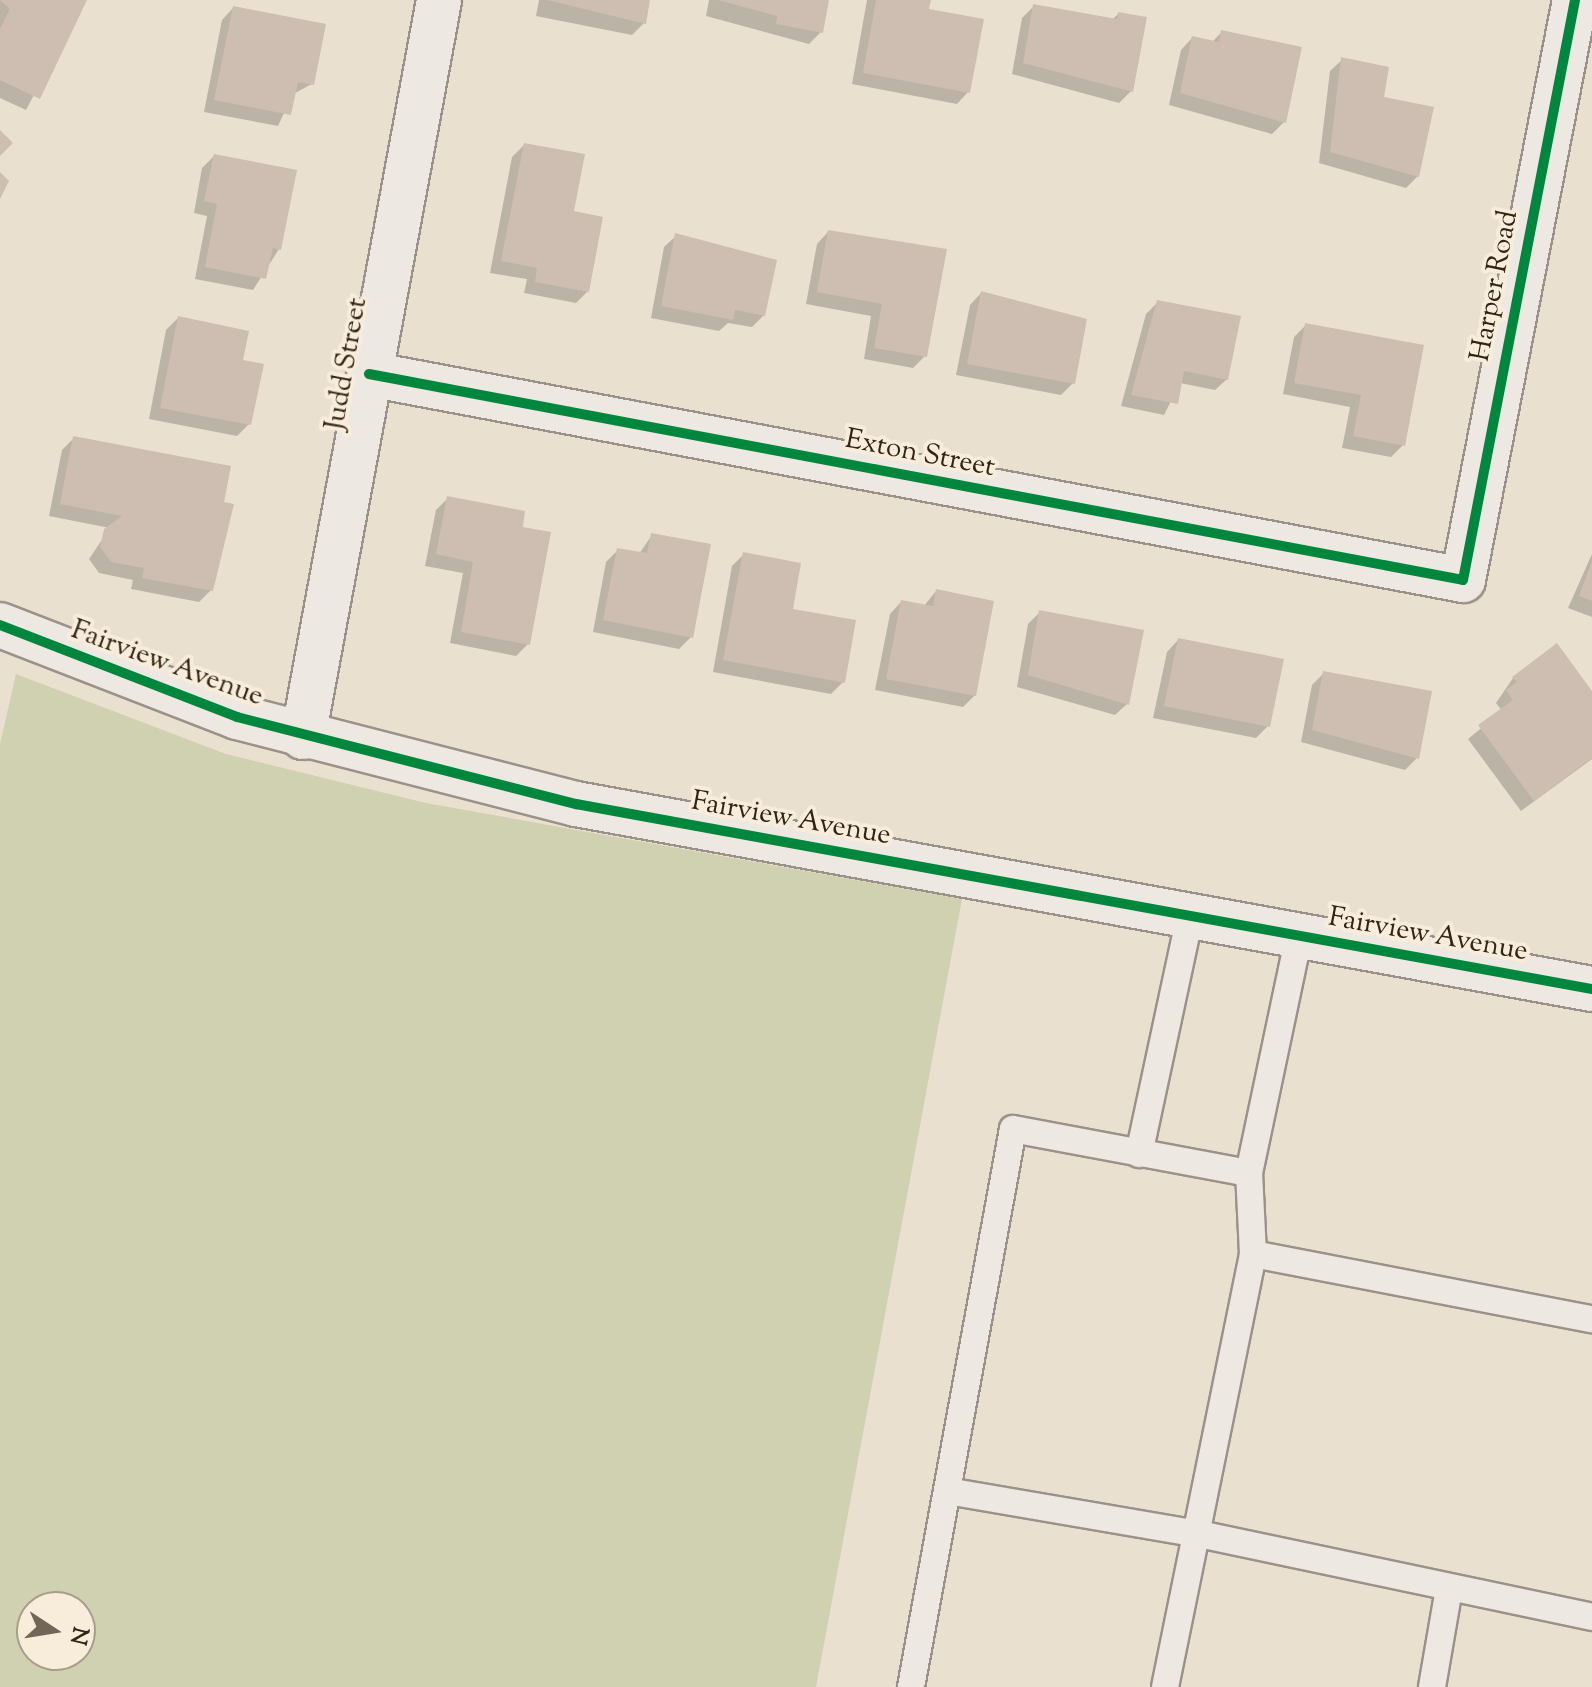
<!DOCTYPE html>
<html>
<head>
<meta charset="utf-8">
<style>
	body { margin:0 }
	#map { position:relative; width:1592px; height:1687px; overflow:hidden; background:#eae0d0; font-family:"Sorts Mill Goudy",serif }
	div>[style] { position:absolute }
	.green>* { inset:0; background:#d0d1b1 }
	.shadow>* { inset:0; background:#0003 }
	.building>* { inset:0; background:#cebeb2 }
	.roads { filter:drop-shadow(2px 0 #9a9288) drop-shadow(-2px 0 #9a9288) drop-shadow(0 2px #9a9288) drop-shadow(0 -2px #9a9288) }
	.service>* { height:26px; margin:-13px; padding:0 13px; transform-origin:13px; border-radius:13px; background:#ede8e1 }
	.minor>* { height:44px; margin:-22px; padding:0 22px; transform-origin:22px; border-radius:22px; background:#ede8e1 }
	.tertiary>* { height:44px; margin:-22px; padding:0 22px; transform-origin:22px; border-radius:22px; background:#ede8e1 }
	.cycleway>* { height:10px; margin:-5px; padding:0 5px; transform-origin:5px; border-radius:5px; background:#00873e }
	span { translate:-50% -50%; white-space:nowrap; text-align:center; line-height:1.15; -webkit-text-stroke:8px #f8ecda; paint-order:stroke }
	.street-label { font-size:28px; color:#312517 }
	.north { position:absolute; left:16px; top:1591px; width:80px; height:80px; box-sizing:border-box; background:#f8ecda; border:2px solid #a89c8c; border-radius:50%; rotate:102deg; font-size:22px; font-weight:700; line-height:32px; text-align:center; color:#312517 }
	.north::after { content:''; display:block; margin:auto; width:28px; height:36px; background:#726658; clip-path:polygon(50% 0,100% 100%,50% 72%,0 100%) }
</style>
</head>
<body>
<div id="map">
	<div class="green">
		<i style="clip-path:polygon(evenodd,16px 674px,226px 754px,426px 803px,962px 899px,816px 1687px,0 1687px,0 744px,16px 674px,80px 1607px,80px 1655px,32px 1655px,32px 1607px,80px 1607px)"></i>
	</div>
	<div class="shadow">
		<i style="clip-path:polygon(0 0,84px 0,26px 110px,0 98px)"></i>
		<i style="clip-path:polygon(539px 0,648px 0,644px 23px,632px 35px,536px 16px)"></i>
		<i style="clip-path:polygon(709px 0,827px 0,821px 32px,809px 44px,706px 16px)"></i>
		<i style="clip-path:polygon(867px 0,929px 0,927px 10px,968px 92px,957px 104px,852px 84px)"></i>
		<i style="clip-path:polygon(1034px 6px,1111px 21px,1118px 14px,1131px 91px,1119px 103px,1012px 74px,1022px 18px)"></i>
		<i style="clip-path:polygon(233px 8px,312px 84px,293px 94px,278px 126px,204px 112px,222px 20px)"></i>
		<i style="clip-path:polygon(1222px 32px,1284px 122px,1272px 134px,1169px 105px,1181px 50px,1192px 38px,1211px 43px)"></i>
		<i style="clip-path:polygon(1342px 60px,1382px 98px,1418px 176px,1406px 188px,1319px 163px,1330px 71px)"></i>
		<i style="clip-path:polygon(524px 145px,572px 213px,588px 291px,576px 303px,524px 293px,527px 279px,490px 273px,512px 157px)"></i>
		<i style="clip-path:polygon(214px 156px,279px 249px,253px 290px,195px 279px,207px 216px,194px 213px,202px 168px)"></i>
		<i style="clip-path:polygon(828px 232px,925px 356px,913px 368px,864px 359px,871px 316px,806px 304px,817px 244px)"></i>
		<i style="clip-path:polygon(676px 236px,764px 315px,752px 327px,728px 323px,719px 331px,651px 318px,664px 247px)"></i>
		<i style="clip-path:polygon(981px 293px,1073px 383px,1061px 395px,956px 375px,970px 305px)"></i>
		<i style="clip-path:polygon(1158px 302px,1227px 379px,1215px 390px,1180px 383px,1164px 415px,1121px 406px,1146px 314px)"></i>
		<i style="clip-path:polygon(178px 318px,240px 362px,249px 424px,237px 436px,149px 419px,166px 330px)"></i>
		<i style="clip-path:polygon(1306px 325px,1403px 445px,1391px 457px,1342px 448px,1350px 407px,1283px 394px,1294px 337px)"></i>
		<i style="clip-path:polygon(74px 438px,211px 590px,199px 602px,131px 589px,133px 580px,99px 573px,89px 559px,110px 528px,49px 516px,62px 450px)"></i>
		<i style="clip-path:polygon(448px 498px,520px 529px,528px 644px,516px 656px,450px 643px,463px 573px,425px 566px,436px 510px)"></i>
		<i style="clip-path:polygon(652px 535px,691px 637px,679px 649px,593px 632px,606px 562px,618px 550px,639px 554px)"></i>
		<i style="clip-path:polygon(744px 554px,843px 682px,831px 694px,713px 672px,732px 566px)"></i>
		<i style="clip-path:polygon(1592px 554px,1592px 617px,1568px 608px)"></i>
		<i style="clip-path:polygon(936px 591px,975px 695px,963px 707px,875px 690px,890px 614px,901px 602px,924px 606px)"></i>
		<i style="clip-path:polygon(1040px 612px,1127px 704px,1115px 715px,1017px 687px,1028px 624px)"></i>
		<i style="clip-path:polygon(1178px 640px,1268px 726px,1256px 738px,1153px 718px,1167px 652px)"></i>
		<i style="clip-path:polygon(1324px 673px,1417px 758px,1405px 770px,1301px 742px,1312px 685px)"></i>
		<i style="clip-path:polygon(1513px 678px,1592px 694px,1592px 759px,1521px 811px,1468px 739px,1502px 711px,1496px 703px)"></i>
	</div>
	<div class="building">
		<i style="clip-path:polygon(0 0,87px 0,40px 99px,0 80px,0 29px,10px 9px)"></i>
		<i style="clip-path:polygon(547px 0,650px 0,646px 24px)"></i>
		<i style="clip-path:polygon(718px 0,829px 0,823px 33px,776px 24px,777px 16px)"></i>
		<i style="clip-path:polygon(876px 0,931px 0,929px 9px,984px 19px,970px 93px,863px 73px)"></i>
		<i style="clip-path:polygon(1033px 4px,1117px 19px,1118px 12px,1147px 17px,1133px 92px,1023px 63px)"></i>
		<i style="clip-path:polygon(233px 6px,326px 24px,314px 85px,298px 82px,291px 115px,214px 100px)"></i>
		<i style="clip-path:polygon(1221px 30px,1302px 47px,1286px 123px,1180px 93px,1192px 36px,1219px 42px)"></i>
		<i style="clip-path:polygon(1341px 57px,1389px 67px,1384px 97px,1434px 107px,1419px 177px,1330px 152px)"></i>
		<i style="clip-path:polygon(0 130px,13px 143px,0 156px)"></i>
		<i style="clip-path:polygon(524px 143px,585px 154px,574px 211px,603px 217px,589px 292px,535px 282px,537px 268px,501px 261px)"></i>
		<i style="clip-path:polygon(214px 154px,297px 170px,281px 250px,273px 248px,266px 279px,205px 267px,217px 204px,204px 201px)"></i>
		<i style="clip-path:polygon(0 172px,9px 181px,0 199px)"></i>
		<i style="clip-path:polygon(828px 230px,947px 249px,927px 357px,874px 348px,882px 304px,817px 292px)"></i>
		<i style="clip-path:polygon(675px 233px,777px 260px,765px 316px,735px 310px,733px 320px,661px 306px)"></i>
		<i style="clip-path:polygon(981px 291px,1087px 319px,1075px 384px,967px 364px)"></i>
		<i style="clip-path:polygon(1157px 300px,1241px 316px,1228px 380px,1184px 371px,1178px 404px,1131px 395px)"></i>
		<i style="clip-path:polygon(178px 316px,249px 331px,243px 360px,264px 364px,251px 425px,160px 408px)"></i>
		<i style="clip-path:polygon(1305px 323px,1424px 345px,1405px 446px,1353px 436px,1361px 395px,1294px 383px)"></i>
		<i style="clip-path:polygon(73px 436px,231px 466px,224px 502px,234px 504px,213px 591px,142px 578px,144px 568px,111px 562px,100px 547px,104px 529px,122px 516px,60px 504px)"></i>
		<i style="clip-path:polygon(447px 496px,525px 511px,523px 527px,551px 532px,530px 645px,461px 632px,473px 562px,436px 554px)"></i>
		<i style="clip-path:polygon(651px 533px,711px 544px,693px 638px,603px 620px,617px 548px,647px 553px)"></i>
		<i style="clip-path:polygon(743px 552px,801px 563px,793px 609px,856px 620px,845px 683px,723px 660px)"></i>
		<i style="clip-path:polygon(1592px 561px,1592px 601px,1579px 596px)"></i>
		<i style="clip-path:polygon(936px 589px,994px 601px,976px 696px,886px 679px,901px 600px,933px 606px)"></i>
		<i style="clip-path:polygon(1039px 610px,1144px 630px,1129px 705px,1028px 675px)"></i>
		<i style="clip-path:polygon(1178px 638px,1284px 659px,1270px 727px,1164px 706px)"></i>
		<i style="clip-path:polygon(1557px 643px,1592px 691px,1592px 758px,1534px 801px,1478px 725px,1513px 700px,1506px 690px,1517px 682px,1512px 677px)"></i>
		<i style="clip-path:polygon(1323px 671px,1432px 691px,1419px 759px,1312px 730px)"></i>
	</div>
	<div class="roads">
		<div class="service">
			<i style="left:1139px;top:1154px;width:243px;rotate:-77.9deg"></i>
			<i style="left:1253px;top:1254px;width:345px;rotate:10.9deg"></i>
			<i style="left:947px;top:1491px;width:251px;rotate:9.7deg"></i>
			<i style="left:1194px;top:1533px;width:407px;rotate:11.9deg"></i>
			<i style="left:911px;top:1687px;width:567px;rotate:-79.64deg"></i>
			<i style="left:1013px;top:1129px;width:240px;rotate:10.6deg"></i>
			<i style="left:1165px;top:1687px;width:442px;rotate:-78.5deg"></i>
			<i style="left:1253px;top:1254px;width:81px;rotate:-92.8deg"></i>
			<i style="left:1249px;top:1173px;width:242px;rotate:-78.1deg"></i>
			<i style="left:1432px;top:1687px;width:99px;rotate:-80.2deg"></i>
		</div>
		<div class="minor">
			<i style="left:369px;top:374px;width:1113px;rotate:10.66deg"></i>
			<i style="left:1463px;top:580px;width:591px;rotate:-79.07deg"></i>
			<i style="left:303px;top:737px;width:749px;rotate:-79.54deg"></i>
		</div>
		<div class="tertiary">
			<i style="left:0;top:625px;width:254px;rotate:21.2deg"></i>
			<i style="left:237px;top:717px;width:350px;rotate:14.4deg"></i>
			<i style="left:576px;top:804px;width:1033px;rotate:10.32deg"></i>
		</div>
	</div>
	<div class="cycleway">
		<i style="left:369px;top:374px;width:1113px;rotate:10.66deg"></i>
		<i style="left:1463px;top:580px;width:591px;rotate:-79.07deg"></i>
		<i style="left:0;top:625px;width:254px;rotate:21.2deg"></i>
		<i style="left:237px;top:717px;width:350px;rotate:14.4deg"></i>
		<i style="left:576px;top:804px;width:1033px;rotate:10.32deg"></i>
	</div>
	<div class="street-label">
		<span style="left:1495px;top:286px;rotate:-79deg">Harper Road</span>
		<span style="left:347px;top:364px;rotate:-80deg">Judd Street</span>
		<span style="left:920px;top:454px;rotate:11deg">Exton Street</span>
		<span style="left:167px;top:664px;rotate:20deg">Fairview Avenue</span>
		<span style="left:791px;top:819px;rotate:10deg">Fairview Avenue</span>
		<span style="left:1428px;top:935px;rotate:10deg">Fairview Avenue</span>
	</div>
	<div class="north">N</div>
</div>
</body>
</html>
